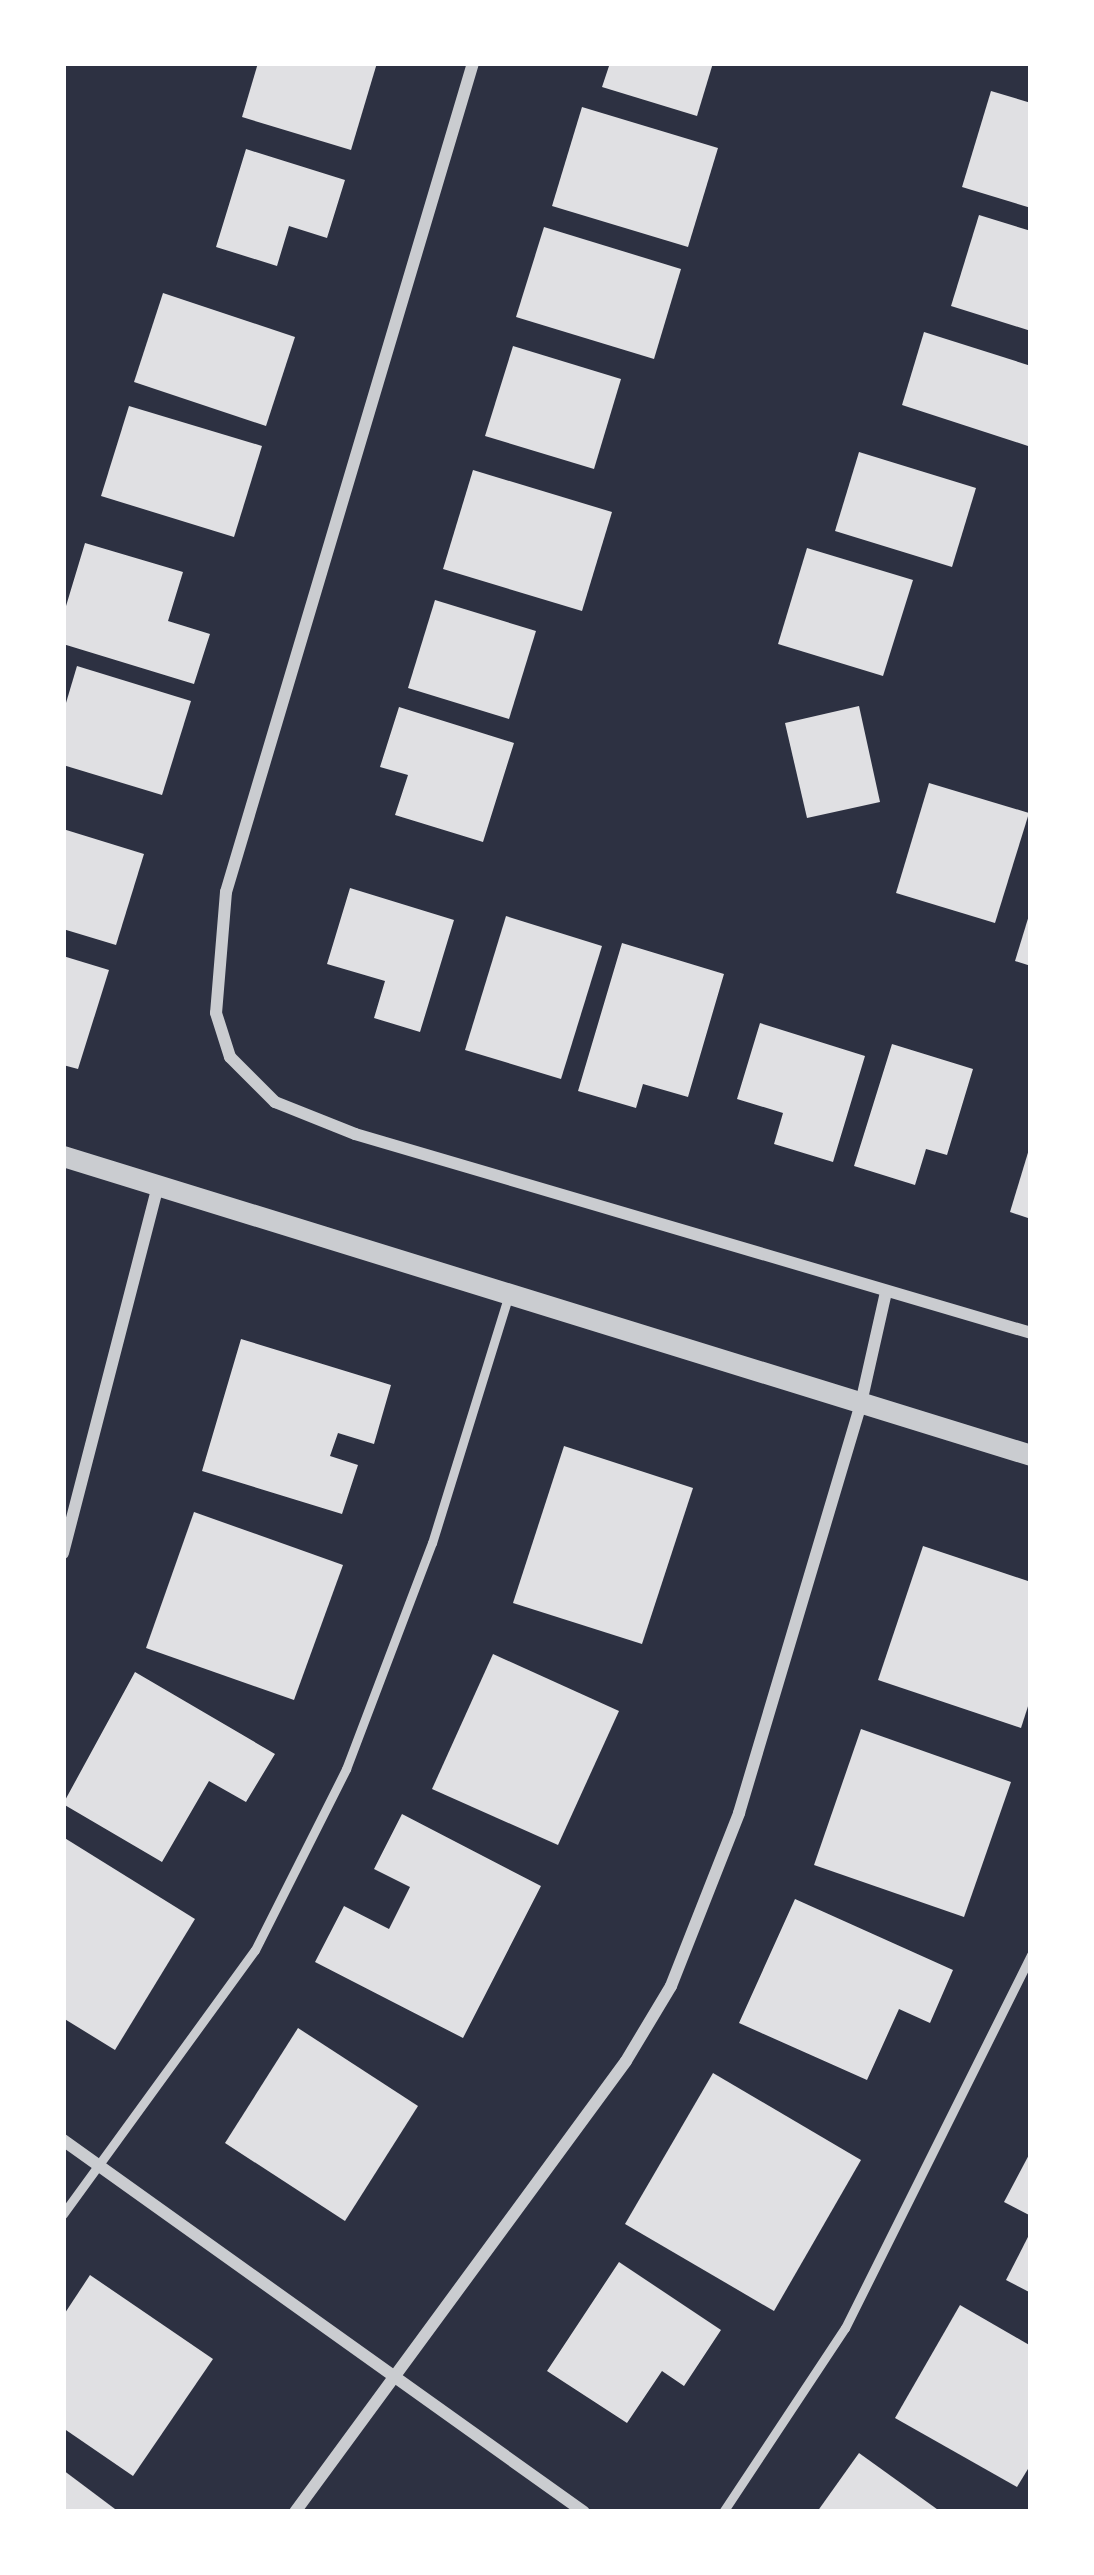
<!DOCTYPE html>
<html>
<head>
<meta charset="utf-8">
<style>
	body { margin:0 }
	#map { position:relative; width:1094px; height:2575px; overflow:hidden; background:#2d3142; font-family:"PT Serif",serif }
	div>[style] { position:absolute }
	.building>* { inset:0; background:#e0e0e3 }
	.service>* { height:9px; margin:-4.5px; padding:0 4.5px; transform-origin:4.5px; border-radius:4.5px; background:#caccd0 }
	.minor>* { height:12px; margin:-6px; padding:0 6px; transform-origin:6px; border-radius:6px; background:#caccd0 }
	.tertiary>* { height:21px; margin:-10.5px; padding:0 10.5px; transform-origin:10.5px; border-radius:10.5px; background:#caccd0 }
	span { translate:-50% -50%; white-space:nowrap; text-align:center; line-height:1.15; -webkit-text-stroke:10px #fff; paint-order:stroke }
	.frame { position:absolute; inset:0; border:66px solid #fff; pointer-events:none }
</style>
</head>
<body>
<div id="map">
	<div class="building">
		<i style="clip-path:polygon(258px 63px,377px 63px,351px 150px,242px 117px)"></i>
		<i style="clip-path:polygon(610px 63px,713px 63px,697px 116px,602px 87px)"></i>
		<i style="clip-path:polygon(991px 91px,1031px 103px,1031px 208px,962px 187px)"></i>
		<i style="clip-path:polygon(582px 107px,718px 148px,688px 247px,552px 206px)"></i>
		<i style="clip-path:polygon(246px 149px,345px 180px,327px 238px,289px 226px,277px 266px,216px 247px)"></i>
		<i style="clip-path:polygon(979px 215px,1031px 231px,1031px 331px,951px 306px)"></i>
		<i style="clip-path:polygon(544px 227px,681px 269px,654px 359px,516px 317px)"></i>
		<i style="clip-path:polygon(163px 293px,295px 337px,266px 426px,134px 382px)"></i>
		<i style="clip-path:polygon(924px 332px,1031px 366px,1031px 447px,902px 405px)"></i>
		<i style="clip-path:polygon(513px 346px,621px 379px,594px 469px,485px 436px)"></i>
		<i style="clip-path:polygon(129px 406px,262px 446px,234px 537px,101px 496px)"></i>
		<i style="clip-path:polygon(859px 452px,976px 488px,952px 567px,835px 531px)"></i>
		<i style="clip-path:polygon(473px 470px,612px 512px,582px 611px,443px 569px)"></i>
		<i style="clip-path:polygon(85px 543px,183px 572px,168px 621px,210px 634px,194px 684px,63px 644px,63px 616px)"></i>
		<i style="clip-path:polygon(807px 548px,913px 580px,883px 676px,778px 644px)"></i>
		<i style="clip-path:polygon(435px 600px,536px 631px,509px 719px,408px 688px)"></i>
		<i style="clip-path:polygon(77px 666px,191px 701px,162px 795px,63px 765px,63px 713px)"></i>
		<i style="clip-path:polygon(859px 706px,880px 802px,807px 818px,785px 723px)"></i>
		<i style="clip-path:polygon(399px 707px,514px 743px,483px 842px,395px 815px,408px 775px,380px 767px)"></i>
		<i style="clip-path:polygon(929px 783px,1029px 813px,995px 923px,896px 893px)"></i>
		<i style="clip-path:polygon(63px 829px,144px 854px,116px 945px,63px 929px)"></i>
		<i style="clip-path:polygon(350px 888px,454px 920px,420px 1032px,374px 1018px,385px 981px,327px 964px)"></i>
		<i style="clip-path:polygon(1030px 912px,1031px 912px,1031px 966px,1015px 961px)"></i>
		<i style="clip-path:polygon(506px 916px,602px 946px,561px 1079px,465px 1050px)"></i>
		<i style="clip-path:polygon(622px 943px,724px 974px,688px 1097px,643px 1084px,636px 1108px,578px 1091px)"></i>
		<i style="clip-path:polygon(63px 956px,109px 970px,78px 1069px,63px 1065px)"></i>
		<i style="clip-path:polygon(760px 1023px,865px 1056px,833px 1162px,774px 1144px,783px 1113px,737px 1099px)"></i>
		<i style="clip-path:polygon(892px 1044px,973px 1069px,947px 1155px,926px 1149px,915px 1185px,854px 1166px)"></i>
		<i style="clip-path:polygon(1030px 1146px,1031px 1146px,1031px 1219px,1010px 1212px)"></i>
		<i style="clip-path:polygon(241px 1339px,391px 1385px,374px 1444px,338px 1433px,330px 1456px,358px 1465px,342px 1514px,202px 1471px)"></i>
		<i style="clip-path:polygon(564px 1446px,693px 1488px,642px 1644px,513px 1603px)"></i>
		<i style="clip-path:polygon(194px 1512px,343px 1565px,294px 1700px,146px 1648px)"></i>
		<i style="clip-path:polygon(923px 1546px,1031px 1582px,1031px 1697px,1021px 1728px,878px 1680px)"></i>
		<i style="clip-path:polygon(493px 1654px,619px 1711px,558px 1845px,432px 1789px)"></i>
		<i style="clip-path:polygon(135px 1672px,275px 1754px,246px 1802px,209px 1781px,162px 1862px,63px 1804px)"></i>
		<i style="clip-path:polygon(861px 1729px,1011px 1782px,964px 1917px,814px 1865px)"></i>
		<i style="clip-path:polygon(402px 1814px,541px 1886px,463px 2038px,315px 1962px,344px 1906px,389px 1929px,410px 1887px,374px 1869px)"></i>
		<i style="clip-path:polygon(63px 1837px,195px 1919px,115px 2050px,63px 2018px)"></i>
		<i style="clip-path:polygon(795px 1899px,953px 1970px,930px 2023px,899px 2009px,867px 2080px,739px 2023px)"></i>
		<i style="clip-path:polygon(298px 2028px,418px 2106px,345px 2221px,225px 2143px)"></i>
		<i style="clip-path:polygon(713px 2073px,861px 2160px,774px 2311px,625px 2224px)"></i>
		<i style="clip-path:polygon(1031px 2151px,1031px 2216px,1004px 2202px)"></i>
		<i style="clip-path:polygon(1031px 2231px,1031px 2293px,1006px 2280px)"></i>
		<i style="clip-path:polygon(619px 2262px,721px 2330px,684px 2386px,662px 2371px,627px 2423px,547px 2371px)"></i>
		<i style="clip-path:polygon(90px 2275px,213px 2359px,133px 2476px,63px 2428px,63px 2316px)"></i>
		<i style="clip-path:polygon(960px 2305px,1031px 2346px,1031px 2464px,1017px 2487px,895px 2418px)"></i>
		<i style="clip-path:polygon(859px 2453px,941px 2512px,817px 2512px)"></i>
		<i style="clip-path:polygon(63px 2470px,119px 2512px,63px 2512px)"></i>
	</div>
	<div class="service">
		<i style="left:63px;top:2214px;width:326px;rotate:-54deg"></i>
		<i style="left:255px;top:1950px;width:203px;rotate:-63.3deg"></i>
		<i style="left:346px;top:1769px;width:242px;rotate:-69.2deg"></i>
		<i style="left:432px;top:1543px;width:261px;rotate:-72.8deg"></i>
		<i style="left:723px;top:2512px;width:221px;rotate:-56.5deg"></i>
		<i style="left:845px;top:2328px;width:417px;rotate:-63.5deg"></i>
	</div>
	<div class="minor">
		<i style="left:473px;top:63px;width:865px;rotate:106.59deg"></i>
		<i style="left:226px;top:892px;width:121px;rotate:94.7deg"></i>
		<i style="left:216px;top:1013px;width:46px;rotate:72.3deg"></i>
		<i style="left:230px;top:1057px;width:64px;rotate:45deg"></i>
		<i style="left:275px;top:1102px;width:86px;rotate:21.8deg"></i>
		<i style="left:355px;top:1134px;width:705px;rotate:16.4deg"></i>
		<i style="left:63px;top:1553px;width:379px;rotate:-75.5deg"></i>
		<i style="left:63px;top:2140px;width:640px;rotate:35.53deg"></i>
		<i style="left:295px;top:2512px;width:559px;rotate:-53.72deg"></i>
		<i style="left:626px;top:2061px;width:87px;rotate:-59deg"></i>
		<i style="left:671px;top:1986px;width:186px;rotate:-68.5deg"></i>
		<i style="left:739px;top:1813px;width:428px;rotate:-73.4deg"></i>
		<i style="left:861px;top:1403px;width:114px;rotate:-77.3deg"></i>
	</div>
	<div class="tertiary">
		<i style="left:63px;top:1156px;width:1013px;rotate:17.17deg"></i>
	</div>
	<div class="frame"></div>
</div>
</body>
</html>
